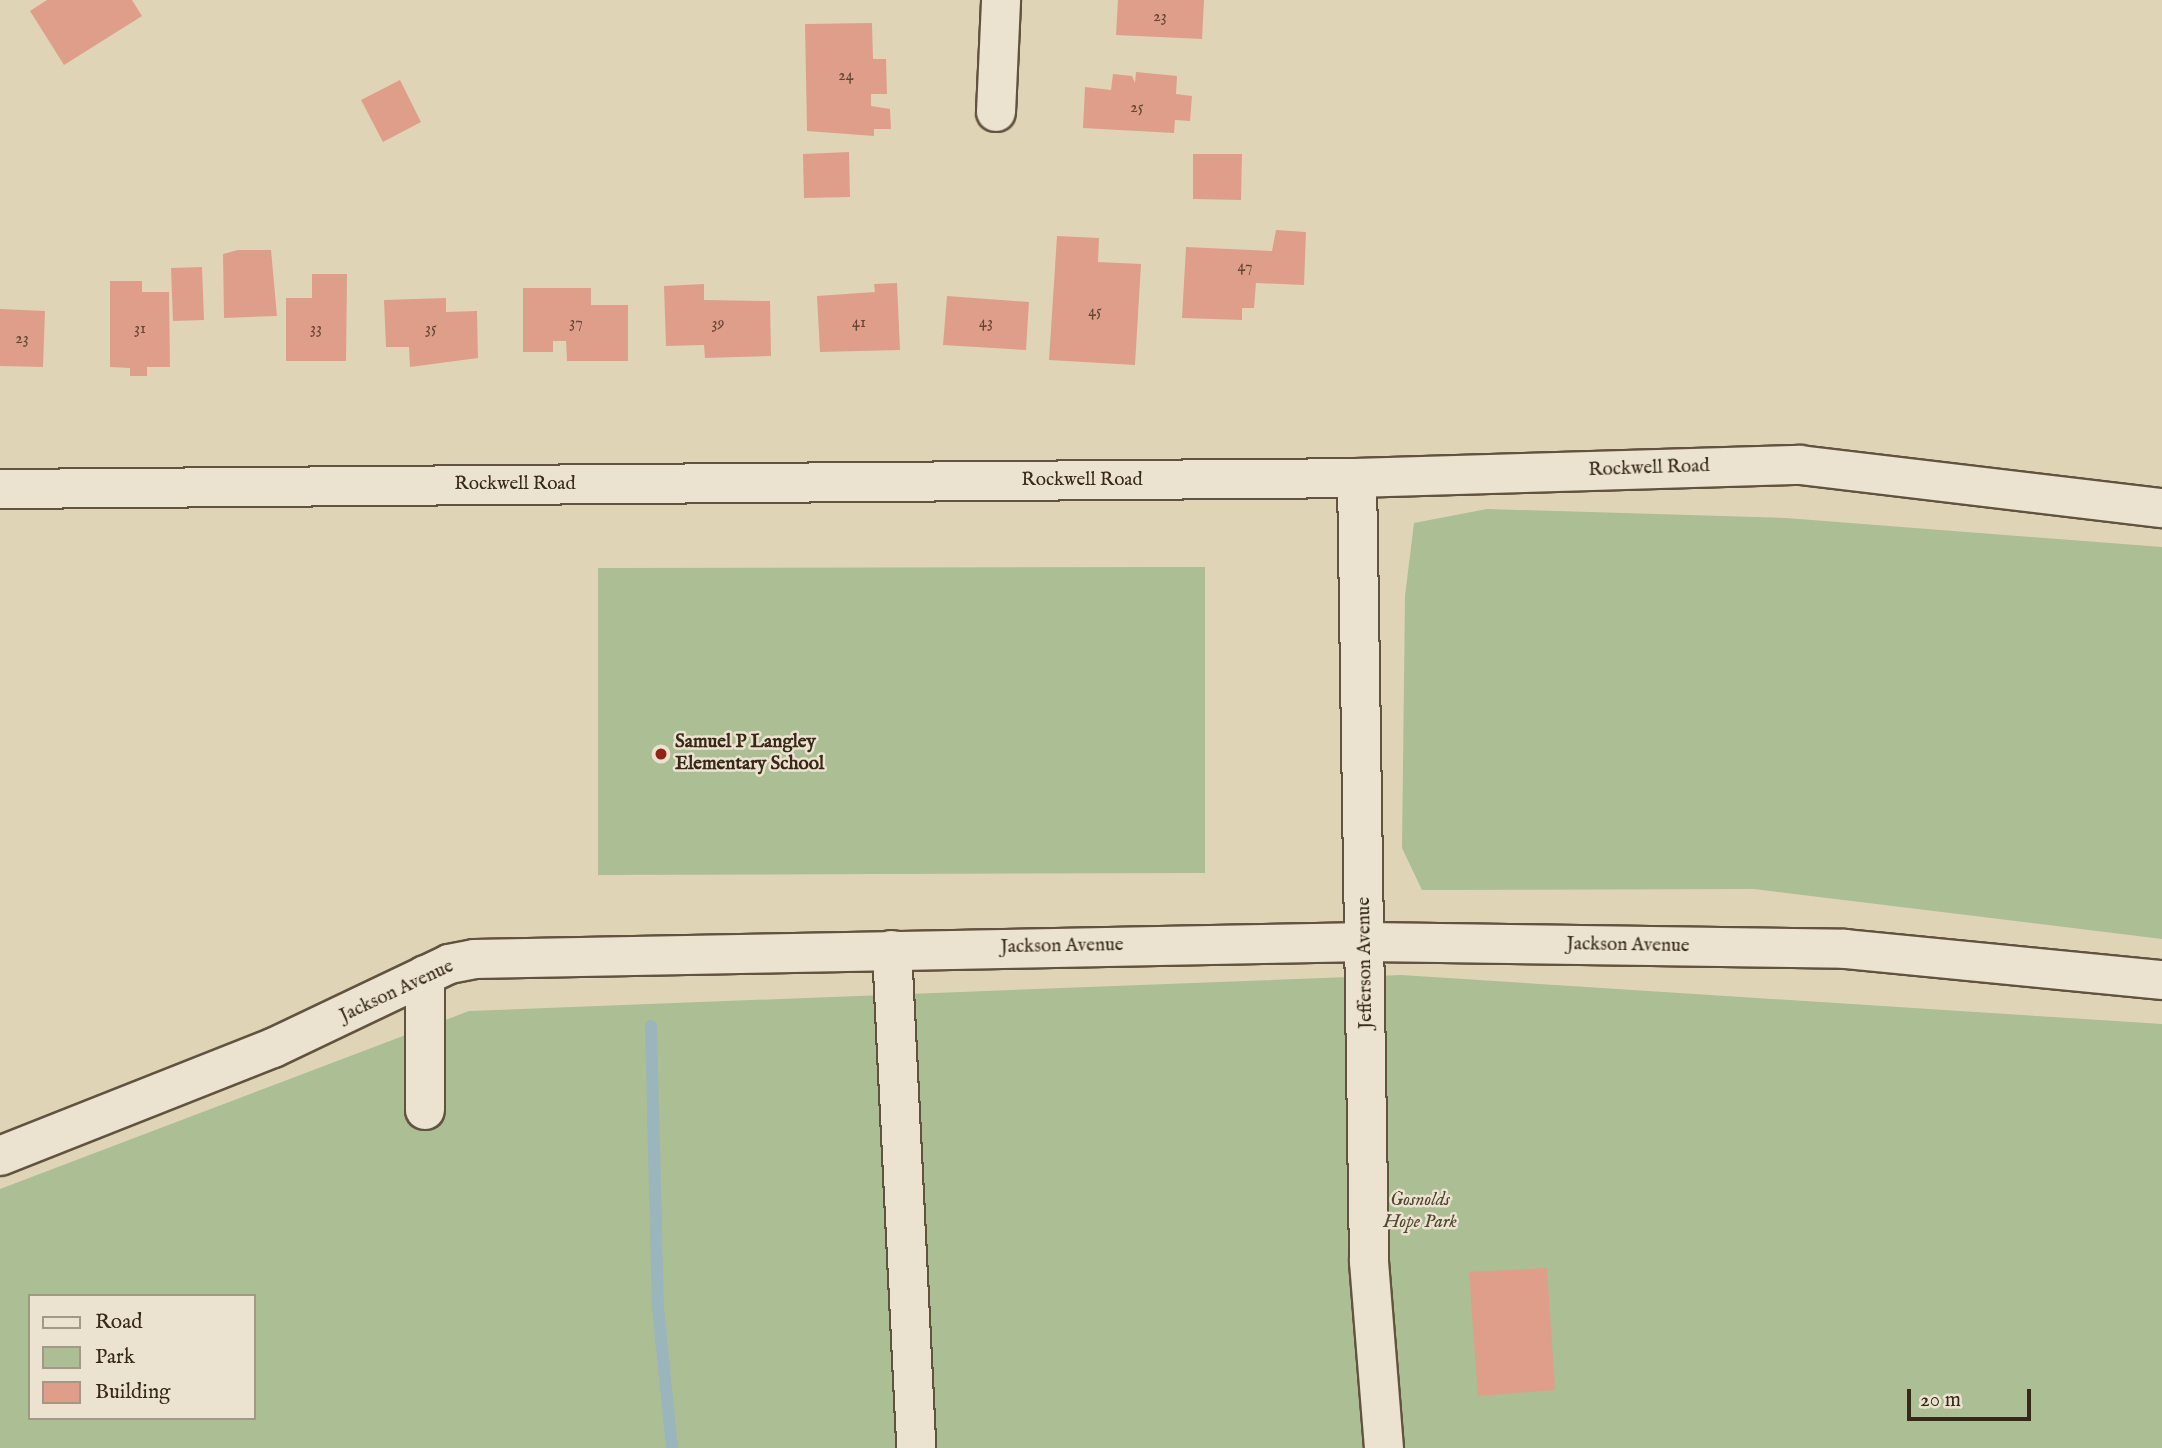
<!DOCTYPE html>
<html>
<head>
<meta charset="utf-8">
<style>
	body { margin:0 }
	#map { position:relative; width:2162px; height:1448px; overflow:hidden; background:#e0d4b7; font-family:"IM FELL English",serif }
	div>[style] { position:absolute }
	.green>* { inset:0; background:#acbe93 }
	.stream>* { height:12px; margin:-6px; padding:0 6px; transform-origin:6px; border-radius:6px; background:#9ab5bb }
	.building>* { inset:0; background:#df9e8a }
	.roads { filter:drop-shadow(2px 0 #62533f) drop-shadow(-2px 0 #62533f) drop-shadow(0 2px #62533f) drop-shadow(0 -2px #62533f) }
	.minor>* { height:38px; margin:-19px; padding:0 19px; transform-origin:19px; border-radius:19px; background:#ebe3d0 }
	.dots>* { width:19px; height:19px; translate:-50% -50%; box-sizing:border-box; border:4px solid #ebe3d0; border-radius:50% }
	span { translate:-50% -50%; white-space:nowrap; text-align:center; line-height:1.15; -webkit-text-stroke:5px #ebe3d0; paint-order:stroke }
	.number-label { font-size:16px; color:#624634 }
	.number-label span { -webkit-text-stroke-width:0 }
	.street-label { font-size:19px; color:#382817 }
	.poi-label { font-size:19px; color:#382817; font-weight:700 }
	.left { translate:0 -50%; text-align:left }
	.park-label { font-size:19px; color:#4f4630; font-style:italic }
	.legend { position:absolute; left:28px; top:1294px; width:228px; height:126px; box-sizing:border-box; background:#ebe3d0; border:2px solid #a39886; margin:0; padding:9px 12px; list-style:none; font-size:21px; color:#382817 }
	.legend li { display:flex; align-items:center; gap:14px; height:35px }
	.legend b { width:35px; border:2px solid #a39886 }
	.scale { position:absolute; left:1907px; top:1389px; width:124px; height:32px; box-sizing:border-box; border:4px solid #382817; border-top:0; padding-left:9px; font-size:21px; line-height:24px; white-space:nowrap; color:#382817; -webkit-text-stroke:5px #ebe3d0; paint-order:stroke }
</style>
</head>
<body>
<div id="map">
	<div class="green">
		<i style="clip-path:polygon(1487px 509px,1786px 518px,2162px 547px,2162px 939px,1754px 889px,1422px 890px,1402px 848px,1405px 596px,1414px 523px)"></i>
		<i style="clip-path:polygon(1205px 567px,1205px 873px,598px 875px,598px 568px)"></i>
		<i style="clip-path:polygon(evenodd,1401px 975px,2162px 1024px,2162px 1448px,0 1448px,0 1189px,469px 1011px,1401px 975px,30px 1296px,254px 1296px,254px 1418px,30px 1418px,30px 1296px)"></i>
	</div>
	<div class="stream">
		<i style="left:651px;top:1026px;width:282px;rotate:88.6deg"></i>
		<i style="left:658px;top:1308px;width:141px;rotate:84.3deg"></i>
	</div>
	<div class="building">
		<i style="clip-path:polygon(47px 0,132px 0,142px 16px,64px 65px,30px 11px)"></i>
		<i style="clip-path:polygon(1118px 0,1204px 0,1202px 39px,1116px 35px)"></i>
		<i style="clip-path:polygon(872px 23px,873px 59px,886px 59px,887px 94px,871px 94px,871px 106px,890px 109px,891px 129px,874px 129px,874px 136px,807px 131px,805px 24px)"></i>
		<i style="clip-path:polygon(1136px 72px,1177px 76px,1176px 94px,1192px 96px,1190px 121px,1175px 120px,1174px 133px,1083px 128px,1085px 87px,1111px 90px,1113px 74px,1132px 76px,1135px 83px)"></i>
		<i style="clip-path:polygon(400px 80px,421px 122px,383px 142px,361px 100px)"></i>
		<i style="clip-path:polygon(849px 152px,850px 197px,804px 198px,803px 154px)"></i>
		<i style="clip-path:polygon(1193px 154px,1242px 154px,1241px 200px,1193px 199px)"></i>
		<i style="clip-path:polygon(1276px 230px,1306px 232px,1304px 285px,1256px 283px,1254px 308px,1242px 308px,1242px 320px,1182px 318px,1186px 247px,1272px 251px)"></i>
		<i style="clip-path:polygon(1057px 236px,1099px 238px,1098px 262px,1141px 264px,1135px 365px,1049px 360px)"></i>
		<i style="clip-path:polygon(238px 250px,271px 250px,277px 316px,224px 318px,223px 254px)"></i>
		<i style="clip-path:polygon(202px 267px,204px 320px,173px 321px,171px 268px)"></i>
		<i style="clip-path:polygon(312px 274px,347px 274px,346px 361px,286px 361px,286px 298px,312px 298px)"></i>
		<i style="clip-path:polygon(110px 281px,142px 281px,142px 292px,169px 292px,170px 367px,147px 367px,147px 376px,130px 376px,130px 368px,110px 367px)"></i>
		<i style="clip-path:polygon(897px 283px,900px 350px,820px 352px,817px 296px,875px 292px,874px 284px)"></i>
		<i style="clip-path:polygon(704px 284px,704px 300px,770px 301px,771px 356px,705px 358px,704px 345px,666px 346px,664px 286px)"></i>
		<i style="clip-path:polygon(523px 288px,591px 288px,591px 305px,628px 305px,628px 361px,567px 361px,566px 341px,553px 341px,553px 352px,523px 352px)"></i>
		<i style="clip-path:polygon(947px 296px,1029px 302px,1026px 350px,943px 345px)"></i>
		<i style="clip-path:polygon(446px 298px,446px 312px,477px 311px,478px 358px,410px 367px,409px 347px,386px 347px,384px 300px)"></i>
		<i style="clip-path:polygon(0 309px,45px 311px,43px 367px,0 366px)"></i>
		<i style="clip-path:polygon(1547px 1268px,1555px 1390px,1478px 1396px,1469px 1272px)"></i>
	</div>
	<div class="roads">
		<div class="minor">
			<i style="left:996px;top:112px;width:112px;rotate:-87.4deg"></i>
			<i style="left:1357px;top:478px;width:784px;rotate:89.12deg"></i>
			<i style="left:1369px;top:1262px;width:187px;rotate:85.4deg"></i>
			<i style="left:0;top:489px;width:1357px;rotate:-0.46deg"></i>
			<i style="left:1357px;top:478px;width:443px;rotate:-1.7deg"></i>
			<i style="left:1800px;top:465px;width:365px;rotate:6.8deg"></i>
			<i style="left:892px;top:950px;width:499px;rotate:87.2deg"></i>
			<i style="left:425px;top:1110px;width:135px;rotate:-90deg"></i>
			<i style="left:0;top:1156px;width:294px;rotate:-21.6deg"></i>
			<i style="left:273px;top:1048px;width:195px;rotate:-25.5deg"></i>
			<i style="left:449px;top:964px;width:25px;rotate:-11deg"></i>
			<i style="left:474px;top:959px;width:893px;rotate:-1.09deg"></i>
			<i style="left:1367px;top:942px;width:478px;rotate:0.8deg"></i>
			<i style="left:1845px;top:949px;width:319px;rotate:5.6deg"></i>
		</div>
	</div>
	<div class="dots">
		<i style="left:661px;top:754px;background:#8f2418"></i>
	</div>
	<div class="number-label">
		<span style="left:1160px;top:17px">23</span>
		<span style="left:846px;top:76px">24</span>
		<span style="left:1137px;top:108px">25</span>
		<span style="left:1245px;top:267px">47</span>
		<span style="left:1095px;top:312px">45</span>
		<span style="left:576px;top:323px">37</span>
		<span style="left:859px;top:323px">41</span>
		<span style="left:986px;top:323px">43</span>
		<span style="left:718px;top:324px">39</span>
		<span style="left:140px;top:329px">31</span>
		<span style="left:316px;top:329px">33</span>
		<span style="left:431px;top:329px">35</span>
		<span style="left:22px;top:339px">23</span>
	</div>
	<div class="street-label">
		<span style="left:1649px;top:469px;rotate:-2deg">Rockwell Road</span>
		<span style="left:1082px;top:481px">Rockwell Road</span>
		<span style="left:515px;top:485px">Rockwell Road</span>
		<span style="left:1628px;top:946px;rotate:1deg">Jackson Avenue</span>
		<span style="left:1062px;top:947px;rotate:-1deg">Jackson Avenue</span>
		<span style="left:1366px;top:963px;rotate:-91deg">Jefferson Avenue</span>
		<span style="left:397px;top:992px;rotate:-25deg">Jackson Avenue</span>
	</div>
	<div class="poi-label">
		<span class="left" style="left:675px;top:754px">Samuel P Langley<br>Elementary School</span>
	</div>
	<div class="park-label">
		<span style="left:1420px;top:1212px">Gosnolds<br>Hope Park</span>
	</div>
	<ul class="legend">
	<li><b style="height:9px;background:#ebe3d0"></b>Road</li>
	<li><b style="height:19px;background:#acbe93"></b>Park</li>
	<li><b style="height:19px;background:#df9e8a"></b>Building</li>
	</ul>
	<div class="scale">20 m</div>
</div>
</body>
</html>
